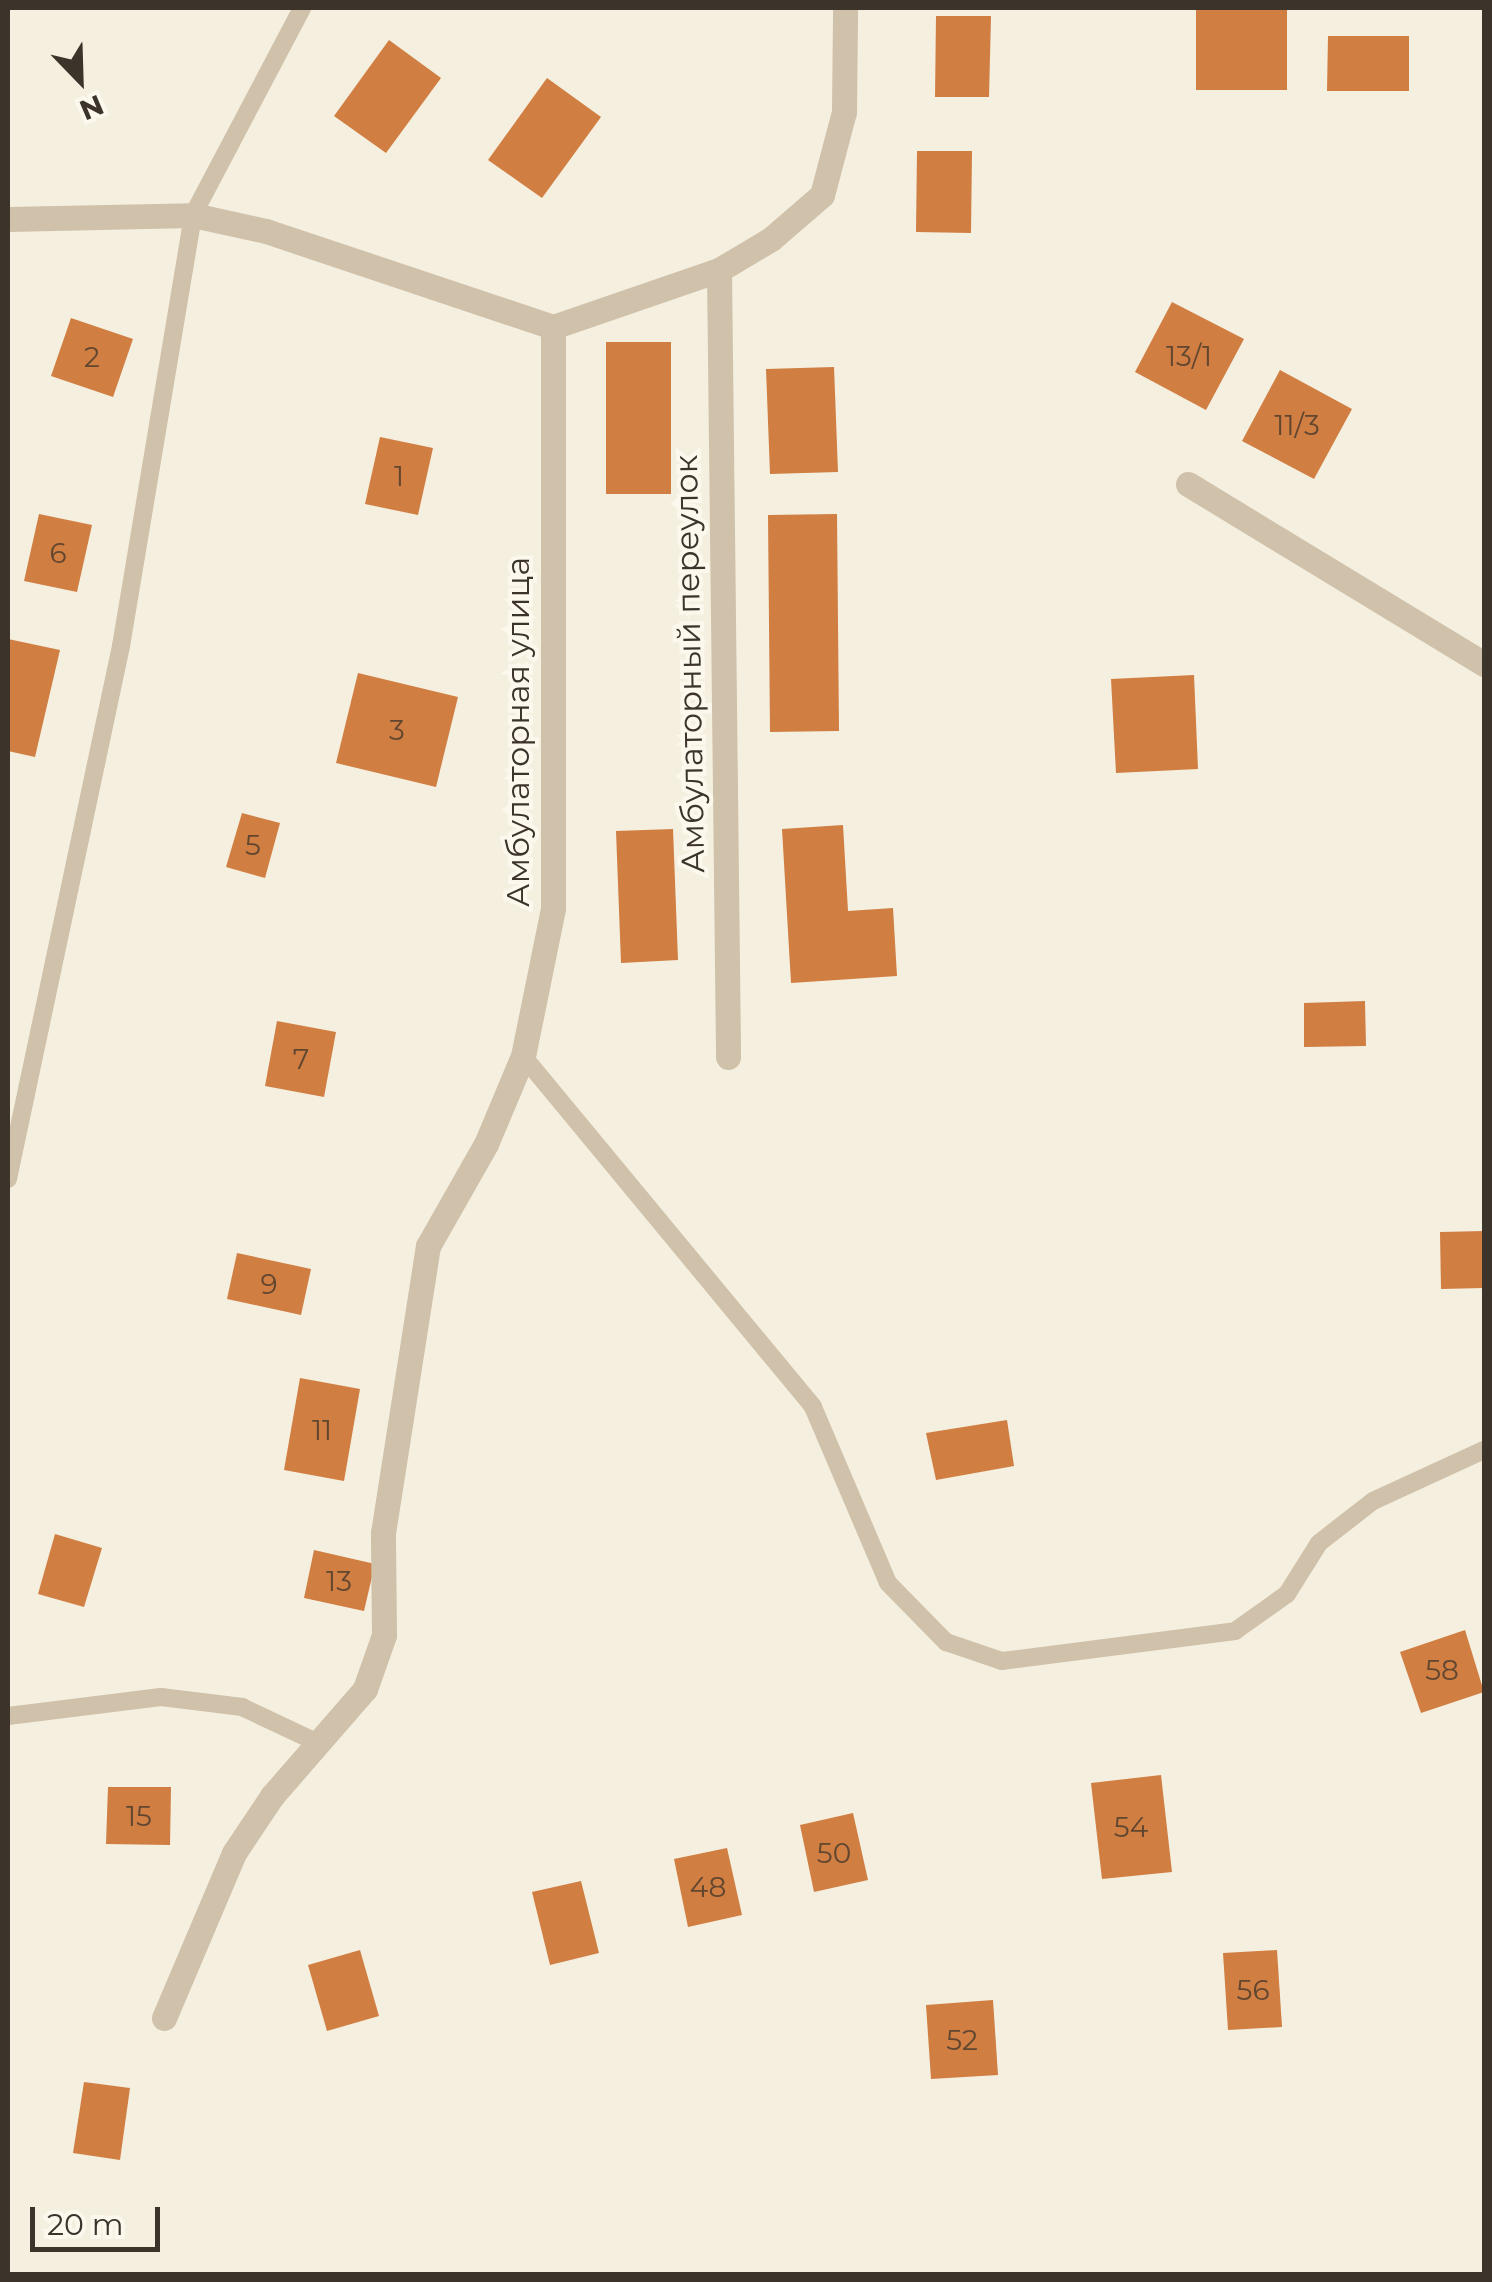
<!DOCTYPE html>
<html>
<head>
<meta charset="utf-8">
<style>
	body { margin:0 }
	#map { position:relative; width:1492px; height:2282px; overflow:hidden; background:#f5efdf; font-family:Montserrat,sans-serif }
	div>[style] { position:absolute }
	.building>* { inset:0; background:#d07e42 }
	.service>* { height:18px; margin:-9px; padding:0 9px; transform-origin:9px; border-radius:9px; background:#cfc1aa }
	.minor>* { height:25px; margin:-12.5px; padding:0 12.5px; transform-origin:12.5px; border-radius:12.5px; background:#cfc1aa }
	span { translate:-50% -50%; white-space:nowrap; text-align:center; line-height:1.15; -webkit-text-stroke:8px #fcf8ed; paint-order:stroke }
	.number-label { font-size:28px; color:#614630 }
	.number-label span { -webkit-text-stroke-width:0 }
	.street-label { font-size:32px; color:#3c332a }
	.frame { position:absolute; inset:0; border:10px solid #3c332a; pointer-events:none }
	.north { position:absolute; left:30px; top:30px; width:100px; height:100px; -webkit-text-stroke:8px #fcf8ed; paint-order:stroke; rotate:157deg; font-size:28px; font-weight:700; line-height:40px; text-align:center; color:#3c332a }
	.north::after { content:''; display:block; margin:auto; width:35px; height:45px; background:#3c332a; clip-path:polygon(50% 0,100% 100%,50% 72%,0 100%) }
	.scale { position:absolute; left:30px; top:2207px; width:130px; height:45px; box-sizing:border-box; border:5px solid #3c332a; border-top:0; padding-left:12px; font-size:30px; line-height:35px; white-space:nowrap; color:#3c332a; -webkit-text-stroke:8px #fcf8ed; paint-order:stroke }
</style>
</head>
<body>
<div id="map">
	<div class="building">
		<i style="clip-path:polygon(1196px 8px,1287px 8px,1287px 90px,1196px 90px)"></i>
		<i style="clip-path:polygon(936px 16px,991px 16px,989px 97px,935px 97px)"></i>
		<i style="clip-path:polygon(1328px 36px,1409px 36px,1409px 91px,1327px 91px)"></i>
		<i style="clip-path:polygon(389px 40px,441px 78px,386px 153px,334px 116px)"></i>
		<i style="clip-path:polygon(547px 78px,601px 117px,542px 198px,488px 160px)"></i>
		<i style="clip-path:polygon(917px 151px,972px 151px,971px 233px,916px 232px)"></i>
		<i style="clip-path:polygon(1172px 302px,1244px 339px,1206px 410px,1135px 372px)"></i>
		<i style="clip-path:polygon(71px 318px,133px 339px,113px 397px,51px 376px)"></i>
		<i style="clip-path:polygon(606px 342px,671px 342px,671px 494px,606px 494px)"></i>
		<i style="clip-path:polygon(834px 367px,838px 472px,770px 474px,766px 369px)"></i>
		<i style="clip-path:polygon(1280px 370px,1352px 409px,1314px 479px,1242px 441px)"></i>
		<i style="clip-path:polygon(380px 437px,433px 448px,418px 515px,365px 504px)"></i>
		<i style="clip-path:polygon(39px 514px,92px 525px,77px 592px,24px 581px)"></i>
		<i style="clip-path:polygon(837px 514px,839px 731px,770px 732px,768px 515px)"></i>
		<i style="clip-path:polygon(8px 639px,60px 650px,35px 757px,8px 751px)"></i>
		<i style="clip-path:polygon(358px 673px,458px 697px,436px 787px,336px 763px)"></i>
		<i style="clip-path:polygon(1194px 675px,1198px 769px,1116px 773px,1111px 679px)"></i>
		<i style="clip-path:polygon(242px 813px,280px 823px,265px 878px,226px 867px)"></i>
		<i style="clip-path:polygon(843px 825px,848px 911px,893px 908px,897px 976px,791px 983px,782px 829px)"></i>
		<i style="clip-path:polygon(673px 829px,678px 960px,621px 963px,616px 831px)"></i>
		<i style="clip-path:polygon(1365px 1001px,1366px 1046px,1304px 1047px,1304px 1003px)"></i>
		<i style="clip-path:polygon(277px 1021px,336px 1032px,324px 1097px,265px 1086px)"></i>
		<i style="clip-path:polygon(1484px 1231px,1484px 1288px,1441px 1289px,1440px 1232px)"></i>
		<i style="clip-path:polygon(237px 1253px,311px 1269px,301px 1315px,227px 1299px)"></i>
		<i style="clip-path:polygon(300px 1378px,360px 1389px,344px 1481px,284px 1470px)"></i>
		<i style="clip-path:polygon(1007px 1420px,1014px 1466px,936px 1480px,926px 1433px)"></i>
		<i style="clip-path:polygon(55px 1534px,102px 1548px,84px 1607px,38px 1594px)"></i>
		<i style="clip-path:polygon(314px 1550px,375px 1564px,364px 1611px,304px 1598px)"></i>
		<i style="clip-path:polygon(1465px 1630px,1484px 1692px,1421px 1713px,1400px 1652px)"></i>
		<i style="clip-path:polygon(1161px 1775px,1172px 1872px,1102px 1879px,1091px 1783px)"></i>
		<i style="clip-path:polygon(108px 1787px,171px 1787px,170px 1845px,106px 1844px)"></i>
		<i style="clip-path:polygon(853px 1813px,868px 1880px,814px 1892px,800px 1825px)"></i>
		<i style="clip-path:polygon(727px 1848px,742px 1915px,688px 1927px,674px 1859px)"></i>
		<i style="clip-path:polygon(581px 1881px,599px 1953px,550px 1965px,532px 1892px)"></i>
		<i style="clip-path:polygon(360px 1950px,379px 2016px,327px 2031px,308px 1965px)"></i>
		<i style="clip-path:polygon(1277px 1950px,1282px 2027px,1228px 2030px,1223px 1953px)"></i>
		<i style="clip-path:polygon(993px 2000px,998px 2075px,931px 2079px,926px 2005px)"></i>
		<i style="clip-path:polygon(84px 2082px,130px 2088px,120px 2160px,73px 2153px)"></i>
	</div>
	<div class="service">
		<i style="left:523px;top:1056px;width:455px;rotate:50.4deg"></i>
		<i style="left:813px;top:1407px;width:191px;rotate:66.9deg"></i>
		<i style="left:888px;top:1583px;width:83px;rotate:45.5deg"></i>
		<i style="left:946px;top:1642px;width:59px;rotate:18.7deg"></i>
		<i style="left:1002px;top:1661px;width:235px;rotate:-7.3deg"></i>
		<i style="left:1235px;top:1631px;width:64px;rotate:-35.4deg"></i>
		<i style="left:1287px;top:1594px;width:60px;rotate:-57.9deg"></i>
		<i style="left:1319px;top:1543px;width:68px;rotate:-37.9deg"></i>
		<i style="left:1373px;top:1501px;width:122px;rotate:-24.7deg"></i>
		<i style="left:8px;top:1179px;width:545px;rotate:-78.03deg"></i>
		<i style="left:121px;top:646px;width:437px;rotate:-80.5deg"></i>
		<i style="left:193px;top:215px;width:234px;rotate:-62.2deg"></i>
		<i style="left:8px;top:1716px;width:154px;rotate:-7.1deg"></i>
		<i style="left:161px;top:1697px;width:82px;rotate:7deg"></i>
		<i style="left:242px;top:1707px;width:84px;rotate:25.3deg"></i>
	</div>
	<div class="minor">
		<i style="left:8px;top:219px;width:185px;rotate:-1.2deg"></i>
		<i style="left:193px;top:215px;width:75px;rotate:12.4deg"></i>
		<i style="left:266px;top:231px;width:303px;rotate:18.5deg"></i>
		<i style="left:719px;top:270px;width:787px;rotate:89.34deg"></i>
		<i style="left:1188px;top:484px;width:346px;rotate:31.3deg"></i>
		<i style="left:164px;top:2018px;width:179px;rotate:-67deg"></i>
		<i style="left:234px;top:1853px;width:69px;rotate:-56.3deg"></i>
		<i style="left:272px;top:1796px;width:142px;rotate:-49deg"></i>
		<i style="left:365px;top:1689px;width:57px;rotate:-70.6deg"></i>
		<i style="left:384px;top:1635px;width:102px;rotate:-90.6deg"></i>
		<i style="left:383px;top:1533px;width:291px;rotate:-81.1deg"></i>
		<i style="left:428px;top:1246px;width:117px;rotate:-60.4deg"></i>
		<i style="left:486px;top:1144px;width:95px;rotate:-67.2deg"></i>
		<i style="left:523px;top:1056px;width:151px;rotate:-78.5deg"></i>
		<i style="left:553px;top:908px;width:581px;rotate:-90deg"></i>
		<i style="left:553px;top:327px;width:176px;rotate:-19deg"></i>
		<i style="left:719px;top:270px;width:61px;rotate:-30.8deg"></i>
		<i style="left:771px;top:239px;width:67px;rotate:-40.8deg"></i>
		<i style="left:822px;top:195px;width:86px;rotate:-75.2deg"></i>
		<i style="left:844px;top:112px;width:104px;rotate:-89.4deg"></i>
	</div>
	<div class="number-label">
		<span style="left:1189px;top:356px">13/1</span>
		<span style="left:92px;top:357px">2</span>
		<span style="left:1297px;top:425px">11/3</span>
		<span style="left:399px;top:476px">1</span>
		<span style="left:58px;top:553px">6</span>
		<span style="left:397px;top:730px">3</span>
		<span style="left:253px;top:845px">5</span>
		<span style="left:301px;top:1059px">7</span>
		<span style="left:269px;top:1284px">9</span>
		<span style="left:322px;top:1430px">11</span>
		<span style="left:339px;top:1581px">13</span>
		<span style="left:1442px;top:1670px">58</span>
		<span style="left:139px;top:1816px">15</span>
		<span style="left:1131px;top:1827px">54</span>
		<span style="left:834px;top:1853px">50</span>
		<span style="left:708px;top:1887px">48</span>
		<span style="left:1253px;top:1990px">56</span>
		<span style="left:962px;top:2040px">52</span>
	</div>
	<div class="street-label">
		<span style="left:690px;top:664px;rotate:-91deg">Амбулаторный переулок</span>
		<span style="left:518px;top:732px;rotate:-90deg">Амбулаторная улица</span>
	</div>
	<div class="frame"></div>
	<div class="north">N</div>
	<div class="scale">20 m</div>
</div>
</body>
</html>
